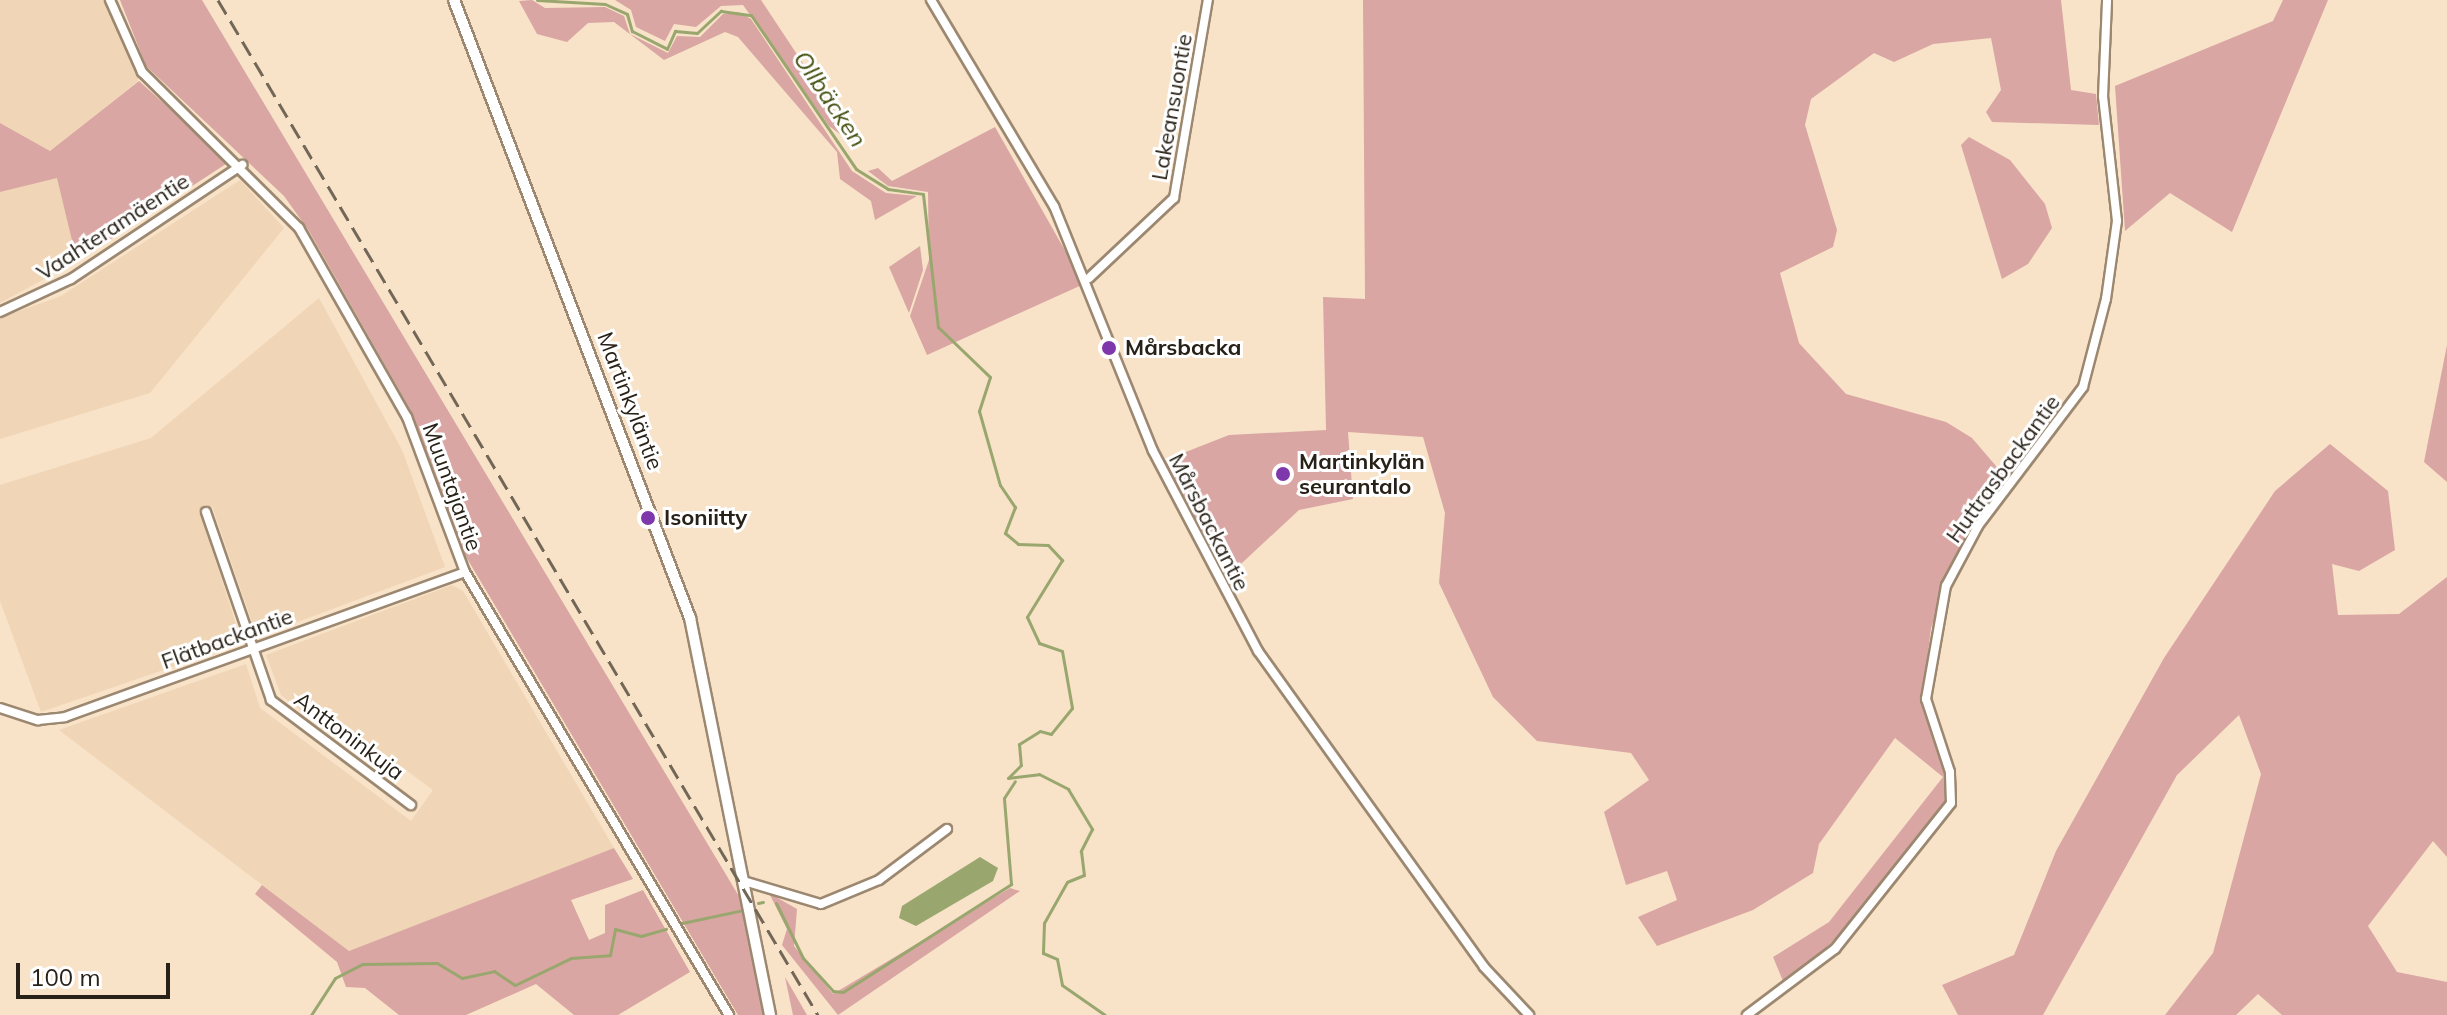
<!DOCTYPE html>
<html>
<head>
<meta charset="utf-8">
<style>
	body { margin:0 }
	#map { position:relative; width:2447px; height:1015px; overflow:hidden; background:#f8e2c8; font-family:Mulish,sans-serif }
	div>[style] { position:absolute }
	.built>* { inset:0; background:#f0d5b6 }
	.green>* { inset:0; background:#d9a6a3 }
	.water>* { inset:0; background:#99a76f }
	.stream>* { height:3px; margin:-1.5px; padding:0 1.5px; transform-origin:1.5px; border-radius:1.5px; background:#99a76f }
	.roads { filter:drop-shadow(2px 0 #9c8870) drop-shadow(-2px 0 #9c8870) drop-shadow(0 2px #9c8870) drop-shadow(0 -2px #9c8870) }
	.minor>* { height:8px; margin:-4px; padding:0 4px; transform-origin:4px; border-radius:4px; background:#fff }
	.tertiary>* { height:10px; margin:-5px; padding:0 5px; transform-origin:5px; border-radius:5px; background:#fff }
	.rail>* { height:3px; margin-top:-1.5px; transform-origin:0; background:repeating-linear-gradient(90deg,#726656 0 16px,transparent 0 24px) }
	.dots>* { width:22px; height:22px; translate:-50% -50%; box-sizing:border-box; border:4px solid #fff; border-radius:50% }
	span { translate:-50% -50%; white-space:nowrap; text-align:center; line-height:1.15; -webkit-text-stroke:6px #fff; paint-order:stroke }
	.street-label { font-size:22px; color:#282117 }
	.poi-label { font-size:22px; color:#282117; font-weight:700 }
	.left { translate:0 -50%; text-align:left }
	.water-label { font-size:24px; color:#434f0f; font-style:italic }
	.scale { position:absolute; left:16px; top:963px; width:154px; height:36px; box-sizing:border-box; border:4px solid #282117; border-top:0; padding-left:10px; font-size:24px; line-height:28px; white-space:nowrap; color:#282117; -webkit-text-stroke:6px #fff; paint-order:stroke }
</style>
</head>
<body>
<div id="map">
	<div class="built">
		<i style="clip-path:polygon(0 0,108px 0,138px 81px,50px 151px,0 123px)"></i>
		<i style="clip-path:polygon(58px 177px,77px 261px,0 303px,0 192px)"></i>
		<i style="clip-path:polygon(240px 180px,284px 228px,150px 393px,0 439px,0 318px,61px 296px)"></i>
		<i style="clip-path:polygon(319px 298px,402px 450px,445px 567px,257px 637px,212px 506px,200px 512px,242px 643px,41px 712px,0 601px,0 485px,151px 438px)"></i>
		<i style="clip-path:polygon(452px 585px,463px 591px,614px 848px,349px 951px,59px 730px,246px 664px,260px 708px,411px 821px,433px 790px,402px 767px,377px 769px,281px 695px,266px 655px)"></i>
	</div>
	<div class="green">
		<i style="clip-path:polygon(120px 0,202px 0,743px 903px,763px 1015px,738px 1015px,462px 550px,411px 411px,309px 231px,284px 196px,146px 66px)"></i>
		<i style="clip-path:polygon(532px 0,545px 8px,605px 7px,624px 16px,630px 34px,668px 53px,677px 36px,700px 37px,723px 14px,738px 12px,751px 19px,852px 171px,886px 193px,917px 196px,875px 220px,871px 201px,840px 179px,837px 152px,738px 37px,725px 32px,664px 60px,614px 22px,588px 23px,567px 42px,537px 34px,519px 1px)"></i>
		<i style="clip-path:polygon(615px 0,761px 0,859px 148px,829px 126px,743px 5px,721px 6px,696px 27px,674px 24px,665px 41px,636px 27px,631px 10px)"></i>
		<i style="clip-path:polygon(1363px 0,2061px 0,2071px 90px,2096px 94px,2099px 125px,1992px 122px,1986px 112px,2001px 90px,1991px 38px,1933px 44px,1894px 62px,1874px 53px,1811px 99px,1805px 125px,1837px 230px,1833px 247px,1780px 273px,1799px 343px,1846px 394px,1946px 422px,1972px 438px,2008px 480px,1965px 539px,1931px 628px,1922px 700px,1947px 771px,1947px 802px,1872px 902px,1786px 988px,1773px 957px,1829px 922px,1943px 777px,1895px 738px,1819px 844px,1813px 873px,1753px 910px,1657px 946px,1638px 917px,1677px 900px,1667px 871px,1626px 885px,1604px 812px,1649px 780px,1631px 753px,1537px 741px,1493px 697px,1439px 583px,1445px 513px,1423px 437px,1348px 432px,1353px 499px,1299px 510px,1229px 575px,1219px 574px,1163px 461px,1229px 435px,1326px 430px,1323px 297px,1365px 299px)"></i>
		<i style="clip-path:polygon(2283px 0,2328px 0,2232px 232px,2170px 193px,2125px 231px,2115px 86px,2273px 21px)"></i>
		<i style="clip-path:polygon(139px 81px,229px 162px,77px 261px,57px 178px,0 192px,0 123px,50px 151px)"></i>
		<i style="clip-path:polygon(995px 127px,1084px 284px,927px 355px,910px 316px,929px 260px,928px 192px,888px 186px,868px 171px,878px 168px,892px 181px)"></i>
		<i style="clip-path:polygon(1969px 137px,2010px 160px,2045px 204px,2052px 228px,2028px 264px,2002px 279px,1961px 145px)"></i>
		<i style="clip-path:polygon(920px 246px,923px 270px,909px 313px,889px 267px)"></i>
		<i style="clip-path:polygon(2447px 345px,2447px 482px,2424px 462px)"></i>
		<i style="clip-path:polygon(2330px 444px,2388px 491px,2395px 550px,2359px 571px,2332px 564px,2338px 615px,2399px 614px,2447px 577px,2447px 857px,2433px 841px,2368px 926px,2397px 972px,2447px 982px,2447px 1015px,2282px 1015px,2258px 994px,2236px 1015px,2165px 1015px,2213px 953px,2261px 774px,2239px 715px,2177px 775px,2043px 1015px,1958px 1015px,1942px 985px,2014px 955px,2056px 851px,2164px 658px,2275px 491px)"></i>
		<i style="clip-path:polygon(614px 848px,633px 879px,571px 900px,589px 940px,605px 933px,605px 905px,643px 890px,690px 972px,618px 1015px,574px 1015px,536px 984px,466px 1015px,399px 1015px,365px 988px,346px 987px,337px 962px,255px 894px,262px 885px,349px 951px)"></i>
		<i style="clip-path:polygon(1010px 888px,1020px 891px,838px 1015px,782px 945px,787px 929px,769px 893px,797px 909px,794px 946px,833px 994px)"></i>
		<i style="clip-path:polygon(785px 977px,807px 1015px,793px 1015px)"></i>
	</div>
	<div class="water">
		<i style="clip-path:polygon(980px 857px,998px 868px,993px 881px,916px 926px,899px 918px,902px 906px)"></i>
	</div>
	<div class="stream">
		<i style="left:537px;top:0;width:68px;rotate:3.4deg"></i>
		<i style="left:605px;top:4px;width:24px;rotate:24deg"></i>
		<i style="left:627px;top:14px;width:18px;rotate:74deg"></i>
		<i style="left:632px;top:31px;width:39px;rotate:27deg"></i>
		<i style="left:667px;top:49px;width:20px;rotate:-66deg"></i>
		<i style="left:675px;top:31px;width:22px;rotate:5deg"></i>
		<i style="left:697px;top:33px;width:33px;rotate:-43deg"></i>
		<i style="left:721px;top:11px;width:30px;rotate:8deg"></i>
		<i style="left:751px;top:15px;width:186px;rotate:55.7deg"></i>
		<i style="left:856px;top:169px;width:38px;rotate:32deg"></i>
		<i style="left:888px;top:189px;width:35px;rotate:8deg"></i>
		<i style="left:923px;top:194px;width:134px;rotate:83.6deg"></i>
		<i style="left:938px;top:327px;width:72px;rotate:43.9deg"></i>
		<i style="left:990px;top:377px;width:36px;rotate:108deg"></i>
		<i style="left:979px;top:411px;width:77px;rotate:74.2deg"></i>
		<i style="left:1000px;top:485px;width:27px;rotate:56deg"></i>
		<i style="left:1015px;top:507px;width:28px;rotate:111deg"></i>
		<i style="left:1005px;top:533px;width:17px;rotate:40deg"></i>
		<i style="left:1018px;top:544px;width:30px;rotate:2deg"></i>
		<i style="left:1048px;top:545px;width:21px;rotate:47deg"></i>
		<i style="left:1062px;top:560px;width:67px;rotate:121.6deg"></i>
		<i style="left:1027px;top:617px;width:29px;rotate:65deg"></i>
		<i style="left:1039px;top:643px;width:24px;rotate:19deg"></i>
		<i style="left:1062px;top:651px;width:58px;rotate:80deg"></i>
		<i style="left:1072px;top:708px;width:33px;rotate:129deg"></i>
		<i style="left:1051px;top:734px;width:11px;rotate:-165deg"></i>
		<i style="left:1040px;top:731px;width:25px;rotate:148deg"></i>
		<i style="left:1019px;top:744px;width:21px;rotate:85deg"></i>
		<i style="left:1021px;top:765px;width:18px;rotate:135deg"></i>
		<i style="left:1008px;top:778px;width:31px;rotate:-7deg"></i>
		<i style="left:1039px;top:774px;width:33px;rotate:27deg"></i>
		<i style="left:1068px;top:789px;width:47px;rotate:59deg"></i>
		<i style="left:1092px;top:829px;width:25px;rotate:117deg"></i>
		<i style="left:1081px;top:851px;width:24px;rotate:83deg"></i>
		<i style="left:1084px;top:875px;width:18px;rotate:158deg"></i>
		<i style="left:1067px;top:882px;width:47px;rotate:119.3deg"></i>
		<i style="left:1044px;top:923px;width:30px;rotate:92deg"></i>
		<i style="left:1043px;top:953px;width:15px;rotate:23deg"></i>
		<i style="left:1057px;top:959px;width:26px;rotate:79deg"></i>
		<i style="left:1062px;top:985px;width:52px;rotate:34.9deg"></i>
		<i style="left:758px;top:903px;width:5px;rotate:-11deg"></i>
		<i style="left:776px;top:903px;width:61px;rotate:63.9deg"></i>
		<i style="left:803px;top:958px;width:45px;rotate:47.7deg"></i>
		<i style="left:833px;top:991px;width:10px;rotate:6deg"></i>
		<i style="left:843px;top:992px;width:200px;rotate:-32.7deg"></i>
		<i style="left:1011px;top:884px;width:86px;rotate:-94.7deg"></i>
		<i style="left:1004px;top:798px;width:20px;rotate:-57deg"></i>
		<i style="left:682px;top:923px;width:62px;rotate:-12deg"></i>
		<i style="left:311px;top:1015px;width:44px;rotate:-57deg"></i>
		<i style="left:335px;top:978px;width:31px;rotate:-27deg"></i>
		<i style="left:363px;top:964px;width:74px;rotate:-0.8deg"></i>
		<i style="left:437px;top:963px;width:29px;rotate:31deg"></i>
		<i style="left:462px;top:978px;width:33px;rotate:-12deg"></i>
		<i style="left:494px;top:971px;width:25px;rotate:34deg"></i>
		<i style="left:515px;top:985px;width:62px;rotate:-25.7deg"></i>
		<i style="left:571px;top:958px;width:39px;rotate:-4deg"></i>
		<i style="left:610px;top:955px;width:26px;rotate:-79deg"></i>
		<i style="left:615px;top:929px;width:27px;rotate:15deg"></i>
		<i style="left:641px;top:936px;width:26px;rotate:-16deg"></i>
	</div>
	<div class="roads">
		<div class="minor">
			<i style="left:110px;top:0;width:79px;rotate:66deg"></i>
			<i style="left:142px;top:72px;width:221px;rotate:44.8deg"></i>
			<i style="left:299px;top:228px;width:218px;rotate:60.3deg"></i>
			<i style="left:407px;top:417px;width:165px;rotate:69.5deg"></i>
			<i style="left:465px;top:572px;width:516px;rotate:59.21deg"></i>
			<i style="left:931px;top:0;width:240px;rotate:59.2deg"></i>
			<i style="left:1054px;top:206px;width:264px;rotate:68deg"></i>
			<i style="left:1153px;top:451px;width:226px;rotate:62.3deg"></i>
			<i style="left:1258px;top:651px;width:388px;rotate:54.4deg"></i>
			<i style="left:1484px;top:967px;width:66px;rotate:46.8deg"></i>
			<i style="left:1089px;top:278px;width:117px;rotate:-43.3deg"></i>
			<i style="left:1174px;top:198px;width:201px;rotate:-80.3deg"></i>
			<i style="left:0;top:312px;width:78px;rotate:-24.9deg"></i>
			<i style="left:71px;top:279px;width:206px;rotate:-33.7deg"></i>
			<i style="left:206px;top:512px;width:199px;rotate:70.9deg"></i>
			<i style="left:271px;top:700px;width:175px;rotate:36.9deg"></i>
			<i style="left:0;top:708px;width:40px;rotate:18deg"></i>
			<i style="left:38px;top:720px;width:27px;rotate:-6deg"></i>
			<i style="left:65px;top:717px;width:425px;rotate:-19.9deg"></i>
			<i style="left:747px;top:882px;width:77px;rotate:16.6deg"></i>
			<i style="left:821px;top:904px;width:63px;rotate:-22.5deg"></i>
			<i style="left:879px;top:880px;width:85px;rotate:-36.9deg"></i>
			<i style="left:1747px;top:1015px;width:110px;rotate:-36.9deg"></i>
			<i style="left:1835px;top:949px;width:186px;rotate:-51.5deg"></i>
			<i style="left:1951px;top:803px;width:31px;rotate:-92deg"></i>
			<i style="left:1950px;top:772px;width:77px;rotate:-108.2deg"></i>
			<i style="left:1926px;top:699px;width:115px;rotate:-80deg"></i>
			<i style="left:1946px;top:586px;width:68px;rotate:-61.9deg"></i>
			<i style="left:1978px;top:526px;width:174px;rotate:-52.9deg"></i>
			<i style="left:2083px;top:387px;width:91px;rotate:-75.4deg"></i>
			<i style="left:2106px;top:299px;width:79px;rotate:-82deg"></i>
			<i style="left:2117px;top:221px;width:125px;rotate:-96.4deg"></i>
			<i style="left:2103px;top:97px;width:97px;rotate:-87.6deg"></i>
		</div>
		<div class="tertiary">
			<i style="left:454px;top:0;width:662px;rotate:69.1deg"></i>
			<i style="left:690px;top:618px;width:405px;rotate:78.6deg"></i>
		</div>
	</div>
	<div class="rail">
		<i style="left:218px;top:0;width:1179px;rotate:59.41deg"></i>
	</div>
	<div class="dots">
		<i style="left:1109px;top:348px;background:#7e38ab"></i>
		<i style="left:1283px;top:474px;background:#7e38ab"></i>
		<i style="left:648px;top:518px;background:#7e38ab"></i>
	</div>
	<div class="street-label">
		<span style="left:1172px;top:107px;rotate:-80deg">Lakeansuontie</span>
		<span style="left:113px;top:227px;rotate:-33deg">Vaahteramäentie</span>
		<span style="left:630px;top:401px;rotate:69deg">Martinkyläntie</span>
		<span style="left:2003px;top:469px;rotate:-54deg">Huttrasbackantie</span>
		<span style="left:452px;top:487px;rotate:70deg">Muuntajantie</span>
		<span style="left:1209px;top:522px;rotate:63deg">Mårsbackantie</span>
		<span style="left:227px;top:639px;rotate:-20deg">Flätbackantie</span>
		<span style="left:349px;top:736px;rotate:37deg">Anttoninkuja</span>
	</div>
	<div class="poi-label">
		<span class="left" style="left:1125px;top:348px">Mårsbacka</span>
		<span class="left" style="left:1299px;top:474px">Martinkylän<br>seurantalo</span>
		<span class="left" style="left:664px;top:518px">Isoniitty</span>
	</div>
	<div class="water-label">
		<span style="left:830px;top:99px;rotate:56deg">Ollbäcken</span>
	</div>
	<div class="scale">100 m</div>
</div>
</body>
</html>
